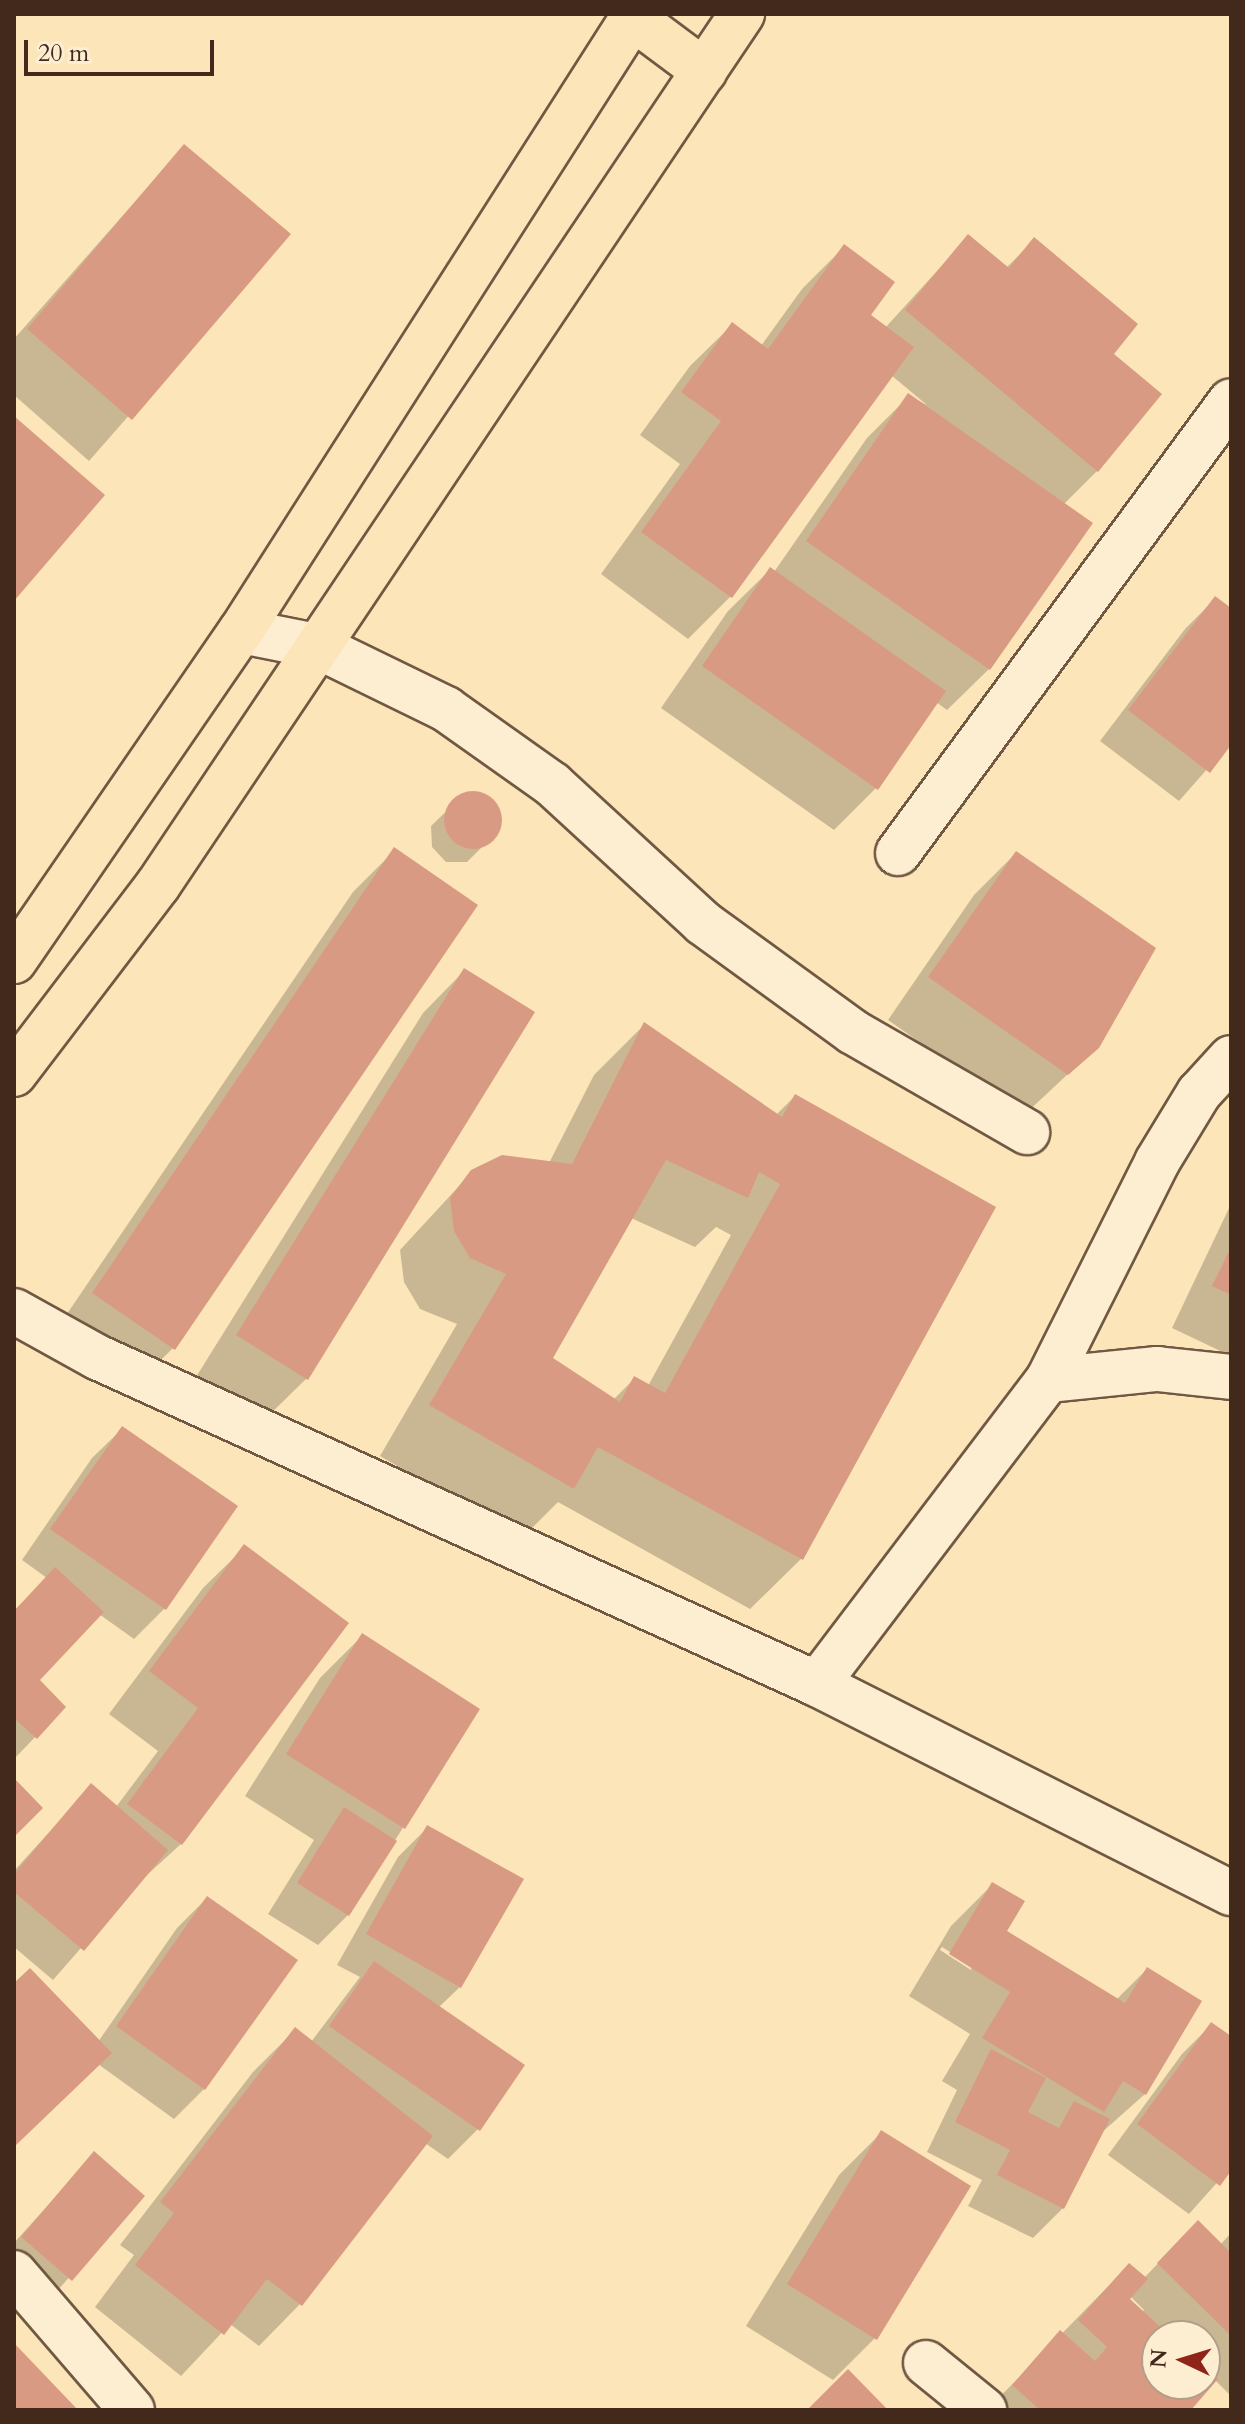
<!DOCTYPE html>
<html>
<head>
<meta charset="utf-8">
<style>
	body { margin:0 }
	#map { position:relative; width:1245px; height:2424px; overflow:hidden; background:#fce5b8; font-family:Cardo,serif }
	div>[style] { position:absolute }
	.shadow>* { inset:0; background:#0003 }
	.building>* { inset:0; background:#d99a83 }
	.round { border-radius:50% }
	.roads { filter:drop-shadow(2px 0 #705843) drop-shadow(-2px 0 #705843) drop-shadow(0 2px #705843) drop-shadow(0 -2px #705843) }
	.minor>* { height:44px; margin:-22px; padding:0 22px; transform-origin:22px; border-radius:22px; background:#fdeed1 }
	.major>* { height:44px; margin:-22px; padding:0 22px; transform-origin:22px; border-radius:22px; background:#fce5b8 }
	span { translate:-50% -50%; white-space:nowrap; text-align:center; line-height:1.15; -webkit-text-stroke:7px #fdeed1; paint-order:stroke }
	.frame { position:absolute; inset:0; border:16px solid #42291c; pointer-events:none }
	.north { position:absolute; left:1141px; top:2320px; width:80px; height:80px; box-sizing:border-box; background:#fdeed1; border:2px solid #b29f89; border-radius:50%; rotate:274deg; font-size:22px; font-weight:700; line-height:32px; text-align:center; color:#42291c }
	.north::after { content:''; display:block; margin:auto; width:28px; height:36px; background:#8f2418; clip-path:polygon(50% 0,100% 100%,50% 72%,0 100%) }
	.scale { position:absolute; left:24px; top:40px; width:190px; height:36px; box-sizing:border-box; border:4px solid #42291c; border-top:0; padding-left:10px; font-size:24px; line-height:28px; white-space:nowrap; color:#42291c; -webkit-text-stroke:6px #fdeed1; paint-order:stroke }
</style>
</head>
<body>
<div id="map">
	<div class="shadow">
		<i style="clip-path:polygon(184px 146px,288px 234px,89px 461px,14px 395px,14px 339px)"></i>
		<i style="clip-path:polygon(968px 237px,1006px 268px,1035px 239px,1111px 354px,1097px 471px,1063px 505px,989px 669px,947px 710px,936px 702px,876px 788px,834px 830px,661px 708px,728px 611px,770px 570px,774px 572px,867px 438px,909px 396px,927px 405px,891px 375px,730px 597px,688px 639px,601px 574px,680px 464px,640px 435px,690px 366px,732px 325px,761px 346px,802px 289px,844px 247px,868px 315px,885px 328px)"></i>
		<i style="clip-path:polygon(1215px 599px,1231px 611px,1231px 742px,1179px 801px,1100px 741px,1185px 629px)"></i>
		<i style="clip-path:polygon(463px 795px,484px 795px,498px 810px,498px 831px,467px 862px,446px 862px,432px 847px,431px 826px)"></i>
		<i style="clip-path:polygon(395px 850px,173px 1348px,131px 1390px,52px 1336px,353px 892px)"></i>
		<i style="clip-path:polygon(1016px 853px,1097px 1047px,1024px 1115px,888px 1020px,974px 895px)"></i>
		<i style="clip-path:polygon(464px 971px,306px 1379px,264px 1420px,196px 1377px,423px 1013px)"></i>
		<i style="clip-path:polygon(evenodd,644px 1025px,776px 1115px,795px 1096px,801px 1559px,750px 1609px,558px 1502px,522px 1538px,380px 1456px,457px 1324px,420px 1309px,404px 1282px,400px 1250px,472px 1172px,549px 1163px,594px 1075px,644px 1025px,631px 1218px,695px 1247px,716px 1227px,731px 1235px,648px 1386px,634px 1379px,613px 1400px,550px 1359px,631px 1218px)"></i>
		<i style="clip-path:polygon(1231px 1204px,1231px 1356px,1172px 1328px)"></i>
		<i style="clip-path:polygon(122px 1429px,235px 1506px,164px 1609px,134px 1639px,99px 1614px,37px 1681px,64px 1707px,14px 1759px,14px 1611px,47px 1578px,22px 1560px,92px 1458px)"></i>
		<i style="clip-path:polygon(245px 1547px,346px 1623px,181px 1844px,137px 1884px,53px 1980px,14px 1947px,14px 1871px,91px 1786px,116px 1807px,158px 1751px,109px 1714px,203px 1588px)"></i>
		<i style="clip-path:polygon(362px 1636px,477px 1710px,348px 1915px,318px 1945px,268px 1914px,314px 1840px,245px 1796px,320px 1678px)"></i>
		<i style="clip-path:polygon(428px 1827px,460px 1987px,438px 2008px,478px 2129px,448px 2159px,425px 2143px,300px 2304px,259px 2346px,230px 2324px,181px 2376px,95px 2307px,134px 2255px,120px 2245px,253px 2072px,295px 2030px,311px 2042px,360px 1977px,337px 1965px,398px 1857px)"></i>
		<i style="clip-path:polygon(evenodd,993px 1884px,1004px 1932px,1116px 2000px,1147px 1969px,1145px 2094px,1100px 2134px,1063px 2208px,1033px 2238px,968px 2206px,982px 2180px,927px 2152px,957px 2090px,942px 2081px,970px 2034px,909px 1996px,951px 1926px,993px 1884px,942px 1947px,971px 1965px,971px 1970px,940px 1950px,942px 1947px)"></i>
		<i style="clip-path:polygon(207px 1898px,295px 1960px,204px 2089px,174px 2119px,98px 2064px,14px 2146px,14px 1986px,98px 2042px,177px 1928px)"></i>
		<i style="clip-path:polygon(1212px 2024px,1231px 2039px,1231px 2167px,1189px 2214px,1108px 2155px,1182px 2054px)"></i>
		<i style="clip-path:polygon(881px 2133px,875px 2338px,833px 2380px,746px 2326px,839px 2175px)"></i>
		<i style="clip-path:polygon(94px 2154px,142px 2196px,40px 2310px,14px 2287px,14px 2243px)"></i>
		<i style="clip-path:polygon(evenodd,1231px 2233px,1231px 2396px,1215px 2380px,1188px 2410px,987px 2410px,1129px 2265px,1144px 2278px,1168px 2253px,1220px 2245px,1231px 2233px,1130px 2296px,1144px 2310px,1141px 2313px,1127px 2300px,1130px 2296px,1231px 2233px,1157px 2336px,1205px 2336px,1205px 2384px,1157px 2384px,1157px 2336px)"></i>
	</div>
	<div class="building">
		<i style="clip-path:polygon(184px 144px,291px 234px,132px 420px,27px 329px)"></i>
		<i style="clip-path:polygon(968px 234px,1009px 268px,1034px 237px,1138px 324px,1114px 354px,1162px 394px,1098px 472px,905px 310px)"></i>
		<i style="clip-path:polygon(844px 244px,895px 282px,871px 315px,914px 347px,732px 598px,641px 532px,721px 421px,681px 392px,732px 322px,768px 349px)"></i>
		<i style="clip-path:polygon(908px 393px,1093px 523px,990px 670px,806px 541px)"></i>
		<i style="clip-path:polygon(14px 416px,105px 495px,14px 601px)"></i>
		<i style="clip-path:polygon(770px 567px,946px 691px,878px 790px,702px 666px)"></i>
		<i style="clip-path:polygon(1215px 596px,1231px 608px,1231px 745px,1210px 773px,1128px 710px)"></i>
		<i class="round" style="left:444px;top:791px;width:58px;height:58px"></i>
		<i style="clip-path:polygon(394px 847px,478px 905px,175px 1350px,92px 1293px)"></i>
		<i style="clip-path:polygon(1016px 851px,1156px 948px,1099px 1048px,1068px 1075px,928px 977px)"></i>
		<i style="clip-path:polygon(464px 968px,535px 1012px,308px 1380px,236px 1335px)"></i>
		<i style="clip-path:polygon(evenodd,644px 1022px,782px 1117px,795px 1094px,996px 1207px,803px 1560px,598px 1447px,574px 1489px,429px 1405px,506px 1274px,470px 1258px,454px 1231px,450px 1198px,471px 1170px,502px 1155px,572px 1164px,644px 1022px,666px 1160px,748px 1198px,759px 1172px,780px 1184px,665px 1393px,634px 1376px,620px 1402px,553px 1358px,666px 1160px)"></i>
		<i style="clip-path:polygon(1231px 1247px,1231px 1295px,1212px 1286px)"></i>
		<i style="clip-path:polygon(122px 1426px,238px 1506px,166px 1610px,50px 1529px)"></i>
		<i style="clip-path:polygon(244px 1544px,349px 1623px,182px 1845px,127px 1804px,198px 1708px,149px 1671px)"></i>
		<i style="clip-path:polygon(55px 1567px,104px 1612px,40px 1680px,66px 1707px,37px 1739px,14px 1718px,14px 1611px)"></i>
		<i style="clip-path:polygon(362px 1633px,480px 1709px,405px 1829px,286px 1754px)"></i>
		<i style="clip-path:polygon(14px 1778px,43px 1808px,14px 1837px)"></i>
		<i style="clip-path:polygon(91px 1783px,168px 1850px,84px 1951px,14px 1892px,14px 1874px)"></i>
		<i style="clip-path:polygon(344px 1807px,397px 1841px,349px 1916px,297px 1883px)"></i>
		<i style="clip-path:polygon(427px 1825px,524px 1879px,461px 1988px,366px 1934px)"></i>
		<i style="clip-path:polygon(992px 1882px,1025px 1901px,1007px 1931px,1125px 2003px,1147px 1967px,1202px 2001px,1146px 2095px,1123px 2081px,1104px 2112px,982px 2038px,1010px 1992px,949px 1954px)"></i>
		<i style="clip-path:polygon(207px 1896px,298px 1960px,205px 2090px,116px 2026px)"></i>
		<i style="clip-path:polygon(374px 1961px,525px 2065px,480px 2131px,329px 2026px)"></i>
		<i style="clip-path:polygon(30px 1968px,112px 2053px,14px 2147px,14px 1983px)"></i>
		<i style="clip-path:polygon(1211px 2022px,1231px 2036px,1231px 2171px,1220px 2186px,1137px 2124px)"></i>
		<i style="clip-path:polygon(295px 2027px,433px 2136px,302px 2306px,267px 2279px,224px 2335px,135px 2265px,174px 2213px,160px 2202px)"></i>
		<i style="clip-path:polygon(991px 2049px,1046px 2078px,1028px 2112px,1059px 2128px,1074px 2101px,1110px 2119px,1064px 2209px,997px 2175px,1010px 2150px,955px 2122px)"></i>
		<i style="clip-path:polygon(881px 2130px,971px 2186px,877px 2340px,787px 2284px)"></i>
		<i style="clip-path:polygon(94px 2151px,145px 2196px,72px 2281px,21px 2237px)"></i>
		<i style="clip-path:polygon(1198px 2220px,1231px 2253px,1231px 2336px,1157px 2263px)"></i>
		<i style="clip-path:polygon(1129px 2263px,1148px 2279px,1130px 2299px,1170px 2336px,1157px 2336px,1157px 2384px,1205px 2384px,1205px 2367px,1218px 2379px,1191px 2410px,1040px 2410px,1012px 2385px,1060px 2330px,1095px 2361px,1107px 2347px,1078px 2320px)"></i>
		<i style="clip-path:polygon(14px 2343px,78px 2410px,14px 2410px)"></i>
		<i style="clip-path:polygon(848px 2369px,888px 2410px,807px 2410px)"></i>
	</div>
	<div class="roads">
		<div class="minor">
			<i style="left:241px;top:631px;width:77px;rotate:11.2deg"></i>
			<i style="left:317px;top:646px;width:144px;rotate:26deg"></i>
			<i style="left:446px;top:709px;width:130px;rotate:35.3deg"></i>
			<i style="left:552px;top:784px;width:205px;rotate:42.6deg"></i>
			<i style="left:703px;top:923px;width:185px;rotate:36deg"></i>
			<i style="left:853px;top:1032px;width:201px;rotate:29.9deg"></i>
			<i style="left:898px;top:853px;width:561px;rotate:-53.62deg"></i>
			<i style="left:14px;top:1311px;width:95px;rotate:29deg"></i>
			<i style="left:97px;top:1357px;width:791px;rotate:24.43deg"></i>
			<i style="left:817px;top:1684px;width:464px;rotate:26.8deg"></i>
			<i style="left:1048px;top:1380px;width:110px;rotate:-5.8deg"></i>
			<i style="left:1157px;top:1369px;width:74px;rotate:6.2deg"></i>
			<i style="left:817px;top:1684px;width:382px;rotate:-52.8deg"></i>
			<i style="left:1048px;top:1380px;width:244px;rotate:-63.4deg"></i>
			<i style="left:1157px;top:1162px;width:81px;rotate:-58.7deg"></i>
			<i style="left:1199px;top:1093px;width:47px;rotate:-47.6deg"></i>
			<i style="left:14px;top:2273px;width:181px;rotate:49.3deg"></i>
			<i style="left:926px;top:2363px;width:75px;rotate:39deg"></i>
		</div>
		<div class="major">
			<i style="left:633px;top:18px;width:89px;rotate:36.7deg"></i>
			<i style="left:14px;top:961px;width:401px;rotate:-55.5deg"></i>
			<i style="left:241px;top:631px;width:732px;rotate:-57.44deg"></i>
			<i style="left:14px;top:1074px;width:238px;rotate:-52.7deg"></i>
			<i style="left:158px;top:885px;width:1049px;rotate:-56.16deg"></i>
		</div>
	</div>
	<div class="frame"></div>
	<div class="north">N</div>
	<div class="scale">20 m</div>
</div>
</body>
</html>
